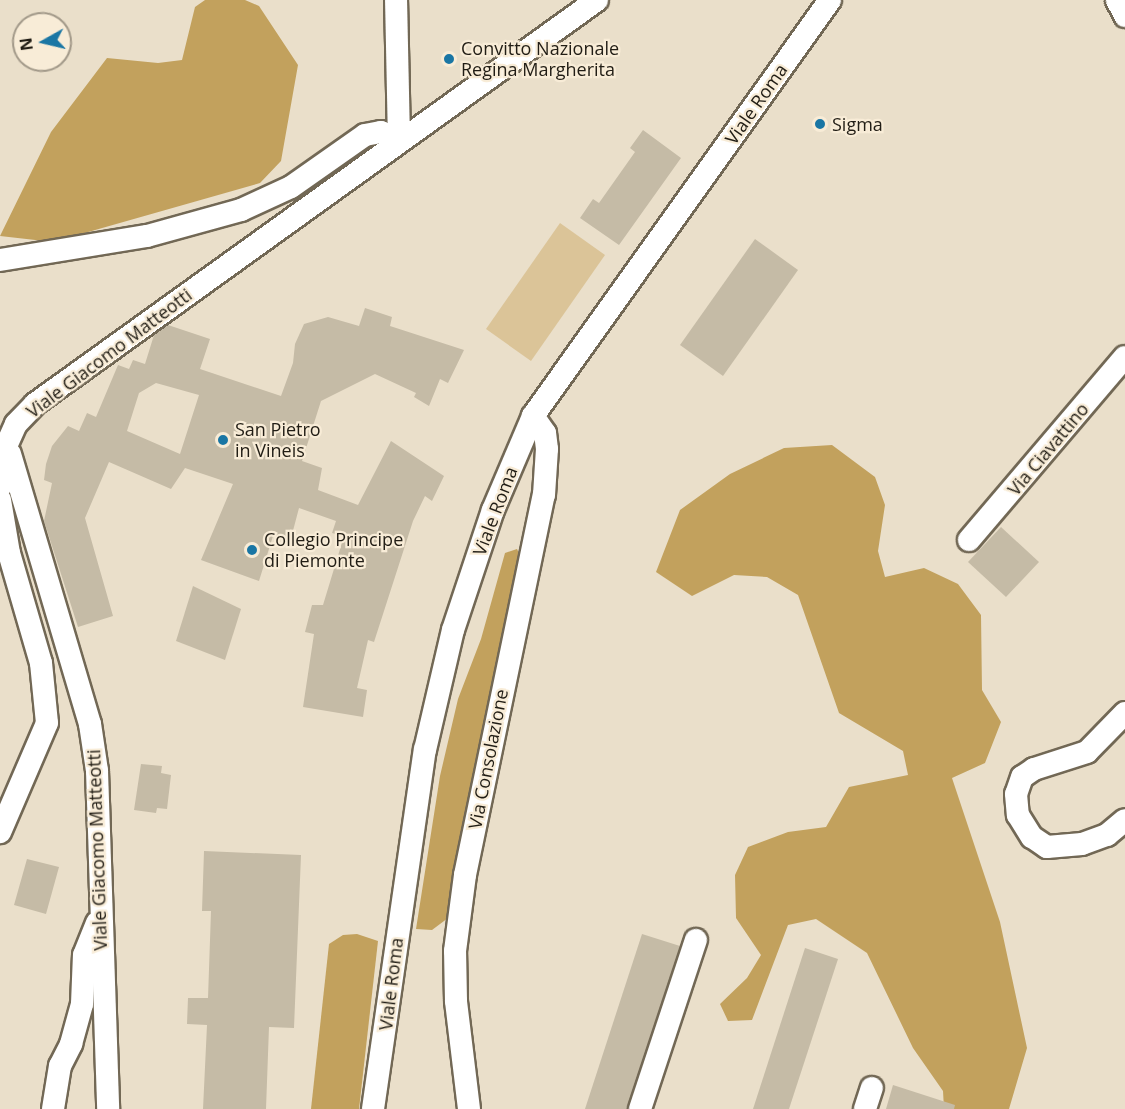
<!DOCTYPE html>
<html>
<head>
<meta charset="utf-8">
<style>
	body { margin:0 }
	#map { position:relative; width:1125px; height:1109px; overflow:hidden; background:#eadfca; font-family:"Open Sans",sans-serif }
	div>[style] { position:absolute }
	.green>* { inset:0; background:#dbc498 }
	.forest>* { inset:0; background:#c2a15d }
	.building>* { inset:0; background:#c5bba6 }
	.roads { filter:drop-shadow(2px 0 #726855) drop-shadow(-2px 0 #726855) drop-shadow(0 2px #726855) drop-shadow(0 -2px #726855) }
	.minor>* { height:22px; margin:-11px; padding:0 11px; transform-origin:11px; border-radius:11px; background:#fff }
	.dots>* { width:16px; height:16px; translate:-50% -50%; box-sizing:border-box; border:3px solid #f8ecd7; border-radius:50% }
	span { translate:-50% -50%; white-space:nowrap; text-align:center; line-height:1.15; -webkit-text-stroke:4.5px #f8ecd7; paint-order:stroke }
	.poi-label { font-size:18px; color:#211d15 }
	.left { translate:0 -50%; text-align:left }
	.street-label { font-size:18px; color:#211d15 }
	.north { position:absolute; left:12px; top:12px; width:60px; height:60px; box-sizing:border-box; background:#f8ecd7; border:2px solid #a29989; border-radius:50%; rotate:262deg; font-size:16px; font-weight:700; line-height:24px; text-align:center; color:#211d15 }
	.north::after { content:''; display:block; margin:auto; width:21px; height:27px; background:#1a76a4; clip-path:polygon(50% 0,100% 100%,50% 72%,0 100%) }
</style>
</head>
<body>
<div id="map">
	<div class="green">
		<i style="clip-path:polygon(560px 223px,605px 255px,531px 361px,486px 329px)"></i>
	</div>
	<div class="forest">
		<i style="clip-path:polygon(205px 0,245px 0,259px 6px,298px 65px,281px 161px,260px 183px,53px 242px,0 236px,51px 132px,107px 58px,158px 63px,182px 60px,195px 7px)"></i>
		<i style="clip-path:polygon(832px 445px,875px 477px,885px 505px,878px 551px,885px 577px,924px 568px,958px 584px,981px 615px,982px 690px,1001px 722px,985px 763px,952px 778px,1000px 922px,1027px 1048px,1009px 1109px,944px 1109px,943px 1091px,913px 1048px,867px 953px,816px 919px,788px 925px,752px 1020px,728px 1021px,720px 1004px,747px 978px,761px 955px,736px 918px,735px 875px,748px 847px,788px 832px,826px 827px,849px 787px,908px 775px,903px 751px,839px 713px,798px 595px,767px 577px,734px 575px,692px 596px,656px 572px,680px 510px,730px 474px,784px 448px)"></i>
		<i style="clip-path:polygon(517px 549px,520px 555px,448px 918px,432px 930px,416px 929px,440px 776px,458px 699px,481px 639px,505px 553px)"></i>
		<i style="clip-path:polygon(357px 934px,378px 941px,359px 1109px,311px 1109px,329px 944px,343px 935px)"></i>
	</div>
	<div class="building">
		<i style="clip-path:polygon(643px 130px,681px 158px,619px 245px,580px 218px,593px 199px,599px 203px,635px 152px,630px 148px)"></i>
		<i style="clip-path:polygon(755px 239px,798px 270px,723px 376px,680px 345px)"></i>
		<i style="clip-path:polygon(evenodd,365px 308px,392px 317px,390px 326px,464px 350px,448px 383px,440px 379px,429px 406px,414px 397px,416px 393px,375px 374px,321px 401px,302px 461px,322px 468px,318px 490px,358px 505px,391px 441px,444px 476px,432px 501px,425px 496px,413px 521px,374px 642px,368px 640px,357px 688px,367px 690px,363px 717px,303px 707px,314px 634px,305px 632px,312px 605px,323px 605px,344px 536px,332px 533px,336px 521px,299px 508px,290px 542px,273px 536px,259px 581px,201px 560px,233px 484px,185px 468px,171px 489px,109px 462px,85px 518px,113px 616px,78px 627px,44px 521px,52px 483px,44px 480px,46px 464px,52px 446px,68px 426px,79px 431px,87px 413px,96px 417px,118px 365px,129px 369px,133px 360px,145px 364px,154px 335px,168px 325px,210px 339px,200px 369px,281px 396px,293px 363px,295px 344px,304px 324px,328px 317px,359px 326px,365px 308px,156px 383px,199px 395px,180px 454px,127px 431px,139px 393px,156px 383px)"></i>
		<i style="clip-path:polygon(1001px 527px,1039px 562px,1006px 597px,968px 562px)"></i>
		<i style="clip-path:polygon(193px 586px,241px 609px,225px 660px,176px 641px)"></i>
		<i style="clip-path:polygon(141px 764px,162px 766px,161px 773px,171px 775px,167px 809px,157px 808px,156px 813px,134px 810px)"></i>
		<i style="clip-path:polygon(204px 851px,301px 855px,294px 1028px,269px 1027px,266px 1109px,203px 1109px,207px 1025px,187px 1024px,188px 998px,208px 998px,211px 911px,202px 911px)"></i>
		<i style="clip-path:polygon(27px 859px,59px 867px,46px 914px,14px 905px)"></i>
		<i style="clip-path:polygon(642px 934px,680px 946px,627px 1109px,585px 1109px)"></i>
		<i style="clip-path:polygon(805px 948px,838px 959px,789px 1109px,753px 1109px)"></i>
		<i style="clip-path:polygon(893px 1085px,955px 1105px,954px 1109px,886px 1109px)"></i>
	</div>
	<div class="roads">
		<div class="minor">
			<i style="left:1117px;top:0;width:18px;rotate:63deg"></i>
			<i style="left:0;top:260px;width:149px;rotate:-9.3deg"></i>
			<i style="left:147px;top:236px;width:98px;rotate:-15.5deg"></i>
			<i style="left:241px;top:210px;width:55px;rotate:-24.7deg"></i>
			<i style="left:291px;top:187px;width:90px;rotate:-35.1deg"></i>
			<i style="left:365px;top:135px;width:16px;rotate:-11deg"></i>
			<i style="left:381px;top:132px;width:20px;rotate:27deg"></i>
			<i style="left:399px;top:141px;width:141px;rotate:-91.2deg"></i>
			<i style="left:10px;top:454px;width:282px;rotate:73.5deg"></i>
			<i style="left:90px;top:724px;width:48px;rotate:81.5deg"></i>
			<i style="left:97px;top:771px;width:338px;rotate:88.1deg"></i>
			<i style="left:0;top:487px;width:44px;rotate:-80.8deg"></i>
			<i style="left:7px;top:444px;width:22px;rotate:-66deg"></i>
			<i style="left:16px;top:424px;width:28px;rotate:-46deg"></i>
			<i style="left:35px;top:404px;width:692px;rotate:-35.71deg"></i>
			<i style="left:0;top:500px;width:54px;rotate:80.4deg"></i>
			<i style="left:9px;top:553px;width:115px;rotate:73.8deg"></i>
			<i style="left:41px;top:663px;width:60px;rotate:84.3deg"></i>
			<i style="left:47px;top:723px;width:119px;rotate:113.3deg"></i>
			<i style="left:969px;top:540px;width:240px;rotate:-49.6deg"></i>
			<i style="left:1125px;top:713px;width:54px;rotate:134.3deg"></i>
			<i style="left:1087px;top:752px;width:56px;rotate:162.2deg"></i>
			<i style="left:1034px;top:769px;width:14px;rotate:146deg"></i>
			<i style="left:1022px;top:777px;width:18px;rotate:109deg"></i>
			<i style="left:1016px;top:794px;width:21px;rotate:85deg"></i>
			<i style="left:1018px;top:815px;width:26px;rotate:58deg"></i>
			<i style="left:1032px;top:837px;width:18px;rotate:34deg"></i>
			<i style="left:1047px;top:847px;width:35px;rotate:-5deg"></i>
			<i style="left:1082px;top:844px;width:27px;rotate:-20deg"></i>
			<i style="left:1107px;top:835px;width:23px;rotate:-40deg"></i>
			<i style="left:53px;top:1109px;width:44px;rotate:-80.8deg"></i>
			<i style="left:60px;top:1066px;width:25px;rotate:-63deg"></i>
			<i style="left:71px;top:1044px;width:41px;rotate:-74.6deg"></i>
			<i style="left:82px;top:1004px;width:49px;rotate:-87.7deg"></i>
			<i style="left:84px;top:955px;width:35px;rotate:-68deg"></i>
			<i style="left:373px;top:1109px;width:363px;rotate:-81.8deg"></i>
			<i style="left:425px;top:750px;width:123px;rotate:-76.9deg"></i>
			<i style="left:453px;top:630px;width:126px;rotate:-71.6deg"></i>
			<i style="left:493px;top:510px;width:102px;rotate:-66.9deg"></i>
			<i style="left:533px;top:416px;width:511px;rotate:-54.48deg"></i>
			<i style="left:469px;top:1109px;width:109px;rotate:-96.9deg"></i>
			<i style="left:456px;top:1001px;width:50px;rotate:-91.1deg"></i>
			<i style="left:455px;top:951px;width:77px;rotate:-82.5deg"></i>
			<i style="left:465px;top:875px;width:388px;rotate:-78.3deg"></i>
			<i style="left:544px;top:495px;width:46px;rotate:-86.3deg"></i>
			<i style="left:547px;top:449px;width:16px;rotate:-97deg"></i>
			<i style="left:545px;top:433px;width:21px;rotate:-125deg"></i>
			<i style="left:640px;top:1109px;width:178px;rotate:-71.7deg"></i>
			<i style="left:865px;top:1109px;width:22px;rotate:-72deg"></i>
		</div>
	</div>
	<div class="dots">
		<i style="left:449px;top:59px;background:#1a76a4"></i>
		<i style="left:820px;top:124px;background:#1a76a4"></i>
		<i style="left:223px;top:440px;background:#1a76a4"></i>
		<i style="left:252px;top:550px;background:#1a76a4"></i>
	</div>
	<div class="poi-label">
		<span class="left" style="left:461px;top:59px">Convitto Nazionale<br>Regina Margherita</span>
		<span class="left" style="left:832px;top:124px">Sigma</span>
		<span class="left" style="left:235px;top:440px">San Pietro<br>in Vineis</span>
		<span class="left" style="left:264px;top:550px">Collegio Principe<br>di Piemonte</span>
	</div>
	<div class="street-label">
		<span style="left:756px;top:104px;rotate:-55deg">Viale Roma</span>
		<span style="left:109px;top:353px;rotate:-37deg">Viale Giacomo Matteotti</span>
		<span style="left:1048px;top:449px;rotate:-50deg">Via Ciavattino</span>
		<span style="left:495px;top:511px;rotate:-69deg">Viale Roma</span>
		<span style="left:488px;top:759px;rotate:-79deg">Via Consolazione</span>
		<span style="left:97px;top:850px;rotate:-92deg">Viale Giacomo Matteotti</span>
		<span style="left:391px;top:984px;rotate:-83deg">Viale Roma</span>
	</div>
	<div class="north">N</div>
</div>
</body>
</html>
